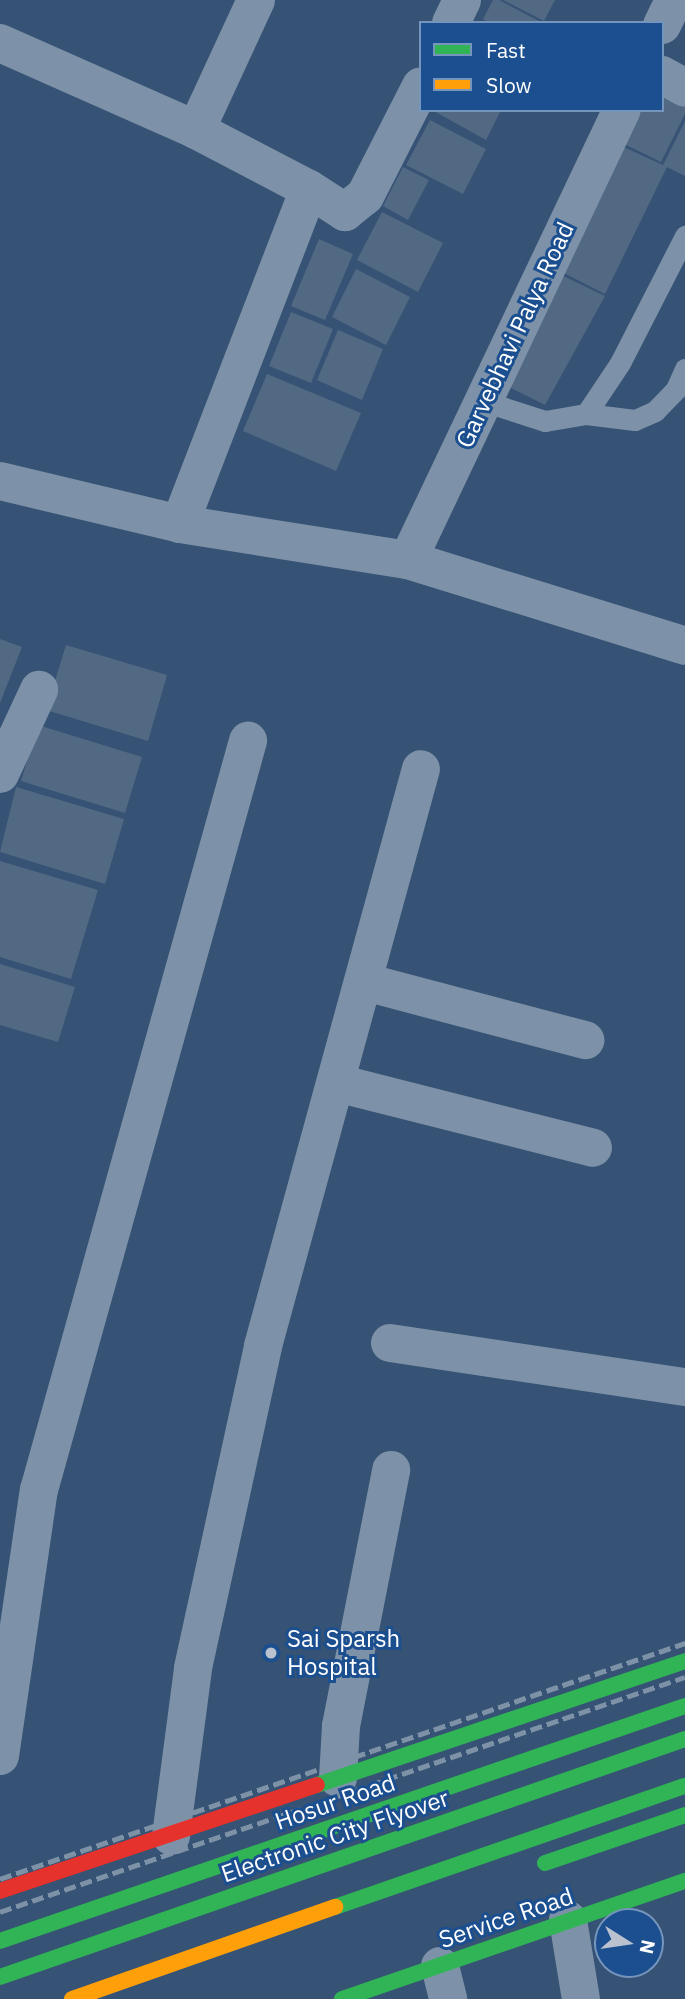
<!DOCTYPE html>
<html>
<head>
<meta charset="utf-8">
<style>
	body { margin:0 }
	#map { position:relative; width:685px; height:1999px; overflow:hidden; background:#365274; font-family:"IBM Plex Sans",sans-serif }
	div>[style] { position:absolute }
	.building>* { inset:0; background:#526984 }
	.lane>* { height:21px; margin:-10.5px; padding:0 10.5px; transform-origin:10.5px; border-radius:10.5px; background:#7d92a8 }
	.street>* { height:38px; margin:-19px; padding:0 19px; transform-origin:19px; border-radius:19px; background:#7d92a8 }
	.fast>* { height:16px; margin:-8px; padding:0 8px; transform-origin:8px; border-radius:8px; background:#30b455 }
	.slow>* { height:16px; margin:-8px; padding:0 8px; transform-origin:8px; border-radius:8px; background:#ff9f0a }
	.jam>* { height:16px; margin:-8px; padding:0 8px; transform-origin:8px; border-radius:8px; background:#e5322d }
	.rail>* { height:5px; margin-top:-2.5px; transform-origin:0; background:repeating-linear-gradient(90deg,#7e92a7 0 12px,transparent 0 17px) }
	.dots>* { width:19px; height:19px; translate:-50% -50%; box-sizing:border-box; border:4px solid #1b4f8f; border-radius:50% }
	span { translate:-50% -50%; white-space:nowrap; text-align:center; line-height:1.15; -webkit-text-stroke:6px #1b4f8f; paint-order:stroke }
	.street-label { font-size:24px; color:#fff }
	.poi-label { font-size:24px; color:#fff }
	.left { translate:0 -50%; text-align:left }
	.legend { position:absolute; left:419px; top:21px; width:245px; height:91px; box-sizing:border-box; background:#1b4f8f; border:2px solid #7695bc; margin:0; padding:9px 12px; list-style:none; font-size:21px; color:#fff }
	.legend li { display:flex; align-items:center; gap:14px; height:35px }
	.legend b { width:35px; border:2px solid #7695bc }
	.north { position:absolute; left:594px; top:1908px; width:70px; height:70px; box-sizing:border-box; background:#1b4f8f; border:2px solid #7695bc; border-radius:50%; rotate:102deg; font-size:19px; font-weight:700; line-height:28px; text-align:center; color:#fff }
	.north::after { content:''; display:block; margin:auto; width:24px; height:32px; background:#b9c2ce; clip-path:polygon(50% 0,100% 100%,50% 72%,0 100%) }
</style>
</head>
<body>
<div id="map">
	<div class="building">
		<i style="clip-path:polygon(493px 0,499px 0,543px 23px,489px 23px,483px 19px)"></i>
		<i style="clip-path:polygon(503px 0,555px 0,544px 21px)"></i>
		<i style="clip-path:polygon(662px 84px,685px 96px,685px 114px,661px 162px,620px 142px,636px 110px,662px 110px)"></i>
		<i style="clip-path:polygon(432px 110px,501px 110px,486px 140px)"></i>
		<i style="clip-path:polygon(430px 120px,486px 149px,463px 194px,406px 165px)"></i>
		<i style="clip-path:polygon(685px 121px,685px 176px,667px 167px,605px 294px,556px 269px,617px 144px,663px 165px)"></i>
		<i style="clip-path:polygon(403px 167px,429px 180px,408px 220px,383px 206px)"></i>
		<i style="clip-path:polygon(382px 212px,443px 243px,418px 292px,357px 260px)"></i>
		<i style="clip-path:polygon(319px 239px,353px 254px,325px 320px,291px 306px)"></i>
		<i style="clip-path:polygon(356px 269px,410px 297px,386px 345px,332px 317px)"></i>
		<i style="clip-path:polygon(555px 272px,605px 296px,545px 405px,501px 383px)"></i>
		<i style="clip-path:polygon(291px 312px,333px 329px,311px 383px,269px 366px)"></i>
		<i style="clip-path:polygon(338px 330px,383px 349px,362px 400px,317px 380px)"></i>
		<i style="clip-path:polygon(267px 374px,361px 413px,336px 471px,243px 431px)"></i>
		<i style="clip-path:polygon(0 639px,22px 647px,0 703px)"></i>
		<i style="clip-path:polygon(66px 645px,167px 675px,148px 741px,46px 710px)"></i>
		<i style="clip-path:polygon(38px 725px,142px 757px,125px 813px,21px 781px)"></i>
		<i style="clip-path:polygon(16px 787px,124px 819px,105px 884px,0 852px)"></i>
		<i style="clip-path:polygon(0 861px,98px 890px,71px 979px,0 957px)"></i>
		<i style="clip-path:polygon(0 964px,75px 987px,58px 1042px,0 1025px)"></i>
	</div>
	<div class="lane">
		<i style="left:483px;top:401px;width:65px;rotate:17.9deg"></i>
		<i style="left:545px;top:421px;width:42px;rotate:-9.7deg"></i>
		<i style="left:586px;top:414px;width:61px;rotate:-56.3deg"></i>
		<i style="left:620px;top:363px;width:143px;rotate:-62.9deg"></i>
		<i style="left:586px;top:414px;width:49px;rotate:7deg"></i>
		<i style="left:635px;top:420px;width:22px;rotate:-24deg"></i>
		<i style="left:655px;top:411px;width:30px;rotate:-46deg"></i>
		<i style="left:676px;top:389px;width:22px;rotate:-66deg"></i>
	</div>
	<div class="street">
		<i style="left:451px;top:23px;width:25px;rotate:-64deg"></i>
		<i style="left:662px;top:25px;width:28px;rotate:-64deg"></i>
		<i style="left:0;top:43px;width:214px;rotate:23.9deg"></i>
		<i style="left:196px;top:130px;width:127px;rotate:27.6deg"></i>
		<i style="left:309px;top:189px;width:359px;rotate:111.1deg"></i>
		<i style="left:180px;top:524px;width:231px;rotate:9deg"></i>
		<i style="left:408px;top:560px;width:290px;rotate:17.2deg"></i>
		<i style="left:662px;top:75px;width:26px;rotate:29deg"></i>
		<i style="left:196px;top:130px;width:143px;rotate:-65.2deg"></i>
		<i style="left:309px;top:189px;width:43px;rotate:32.6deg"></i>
		<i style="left:345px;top:212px;width:26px;rotate:-39deg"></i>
		<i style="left:365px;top:196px;width:123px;rotate:-63deg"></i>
		<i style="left:0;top:481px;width:185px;rotate:13.4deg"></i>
		<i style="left:408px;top:560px;width:498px;rotate:-64.6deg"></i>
		<i style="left:0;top:774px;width:93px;rotate:-65.1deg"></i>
		<i style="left:365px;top:982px;width:228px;rotate:14.8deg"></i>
		<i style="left:337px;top:1083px;width:264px;rotate:14.2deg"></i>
		<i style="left:390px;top:1343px;width:298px;rotate:8.5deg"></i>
		<i style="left:0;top:1756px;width:269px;rotate:-81.7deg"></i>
		<i style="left:39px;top:1490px;width:778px;rotate:-74.41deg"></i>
		<i style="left:338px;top:1778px;width:52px;rotate:-86.7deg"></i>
		<i style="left:341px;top:1726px;width:261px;rotate:-78.9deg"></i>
		<i style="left:171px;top:1836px;width:169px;rotate:-82.5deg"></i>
		<i style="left:193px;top:1668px;width:330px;rotate:-77.7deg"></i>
		<i style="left:263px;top:1346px;width:598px;rotate:-74.69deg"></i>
		<i style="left:568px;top:1920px;width:80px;rotate:80.7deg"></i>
		<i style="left:440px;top:1966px;width:34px;rotate:76deg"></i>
	</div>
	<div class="fast">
		<i style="left:317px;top:1785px;width:388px;rotate:-18.6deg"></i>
		<i style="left:545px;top:1863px;width:148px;rotate:-18.9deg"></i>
		<i style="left:335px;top:1907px;width:370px;rotate:-19.1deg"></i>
		<i style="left:0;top:1941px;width:724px;rotate:-18.94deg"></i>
		<i style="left:0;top:1977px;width:725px;rotate:-19.16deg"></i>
		<i style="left:342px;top:1999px;width:363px;rotate:-19deg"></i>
	</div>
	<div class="slow">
		<i style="left:72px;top:1999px;width:279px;rotate:-19.3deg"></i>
	</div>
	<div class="jam">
		<i style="left:0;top:1891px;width:334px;rotate:-18.5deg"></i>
	</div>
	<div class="rail">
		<i style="left:0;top:1879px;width:725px;rotate:-19.01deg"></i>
		<i style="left:0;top:1912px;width:724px;rotate:-18.94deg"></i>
	</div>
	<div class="dots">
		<i style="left:271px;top:1653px;background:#b9c2ce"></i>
	</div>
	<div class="street-label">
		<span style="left:515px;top:335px;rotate:-65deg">Garvebhavi Palya Road</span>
		<span style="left:335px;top:1802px;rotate:-19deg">Hosur Road</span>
		<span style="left:335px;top:1836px;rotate:-19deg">Electronic City Flyover</span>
		<span style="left:506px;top:1918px;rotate:-19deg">Service Road</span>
	</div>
	<div class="poi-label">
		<span class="left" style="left:287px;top:1653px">Sai Sparsh<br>Hospital</span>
	</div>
	<ul class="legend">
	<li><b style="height:9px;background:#30b455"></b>Fast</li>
	<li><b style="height:9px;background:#ff9f0a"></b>Slow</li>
	</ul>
	<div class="north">N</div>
</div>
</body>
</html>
